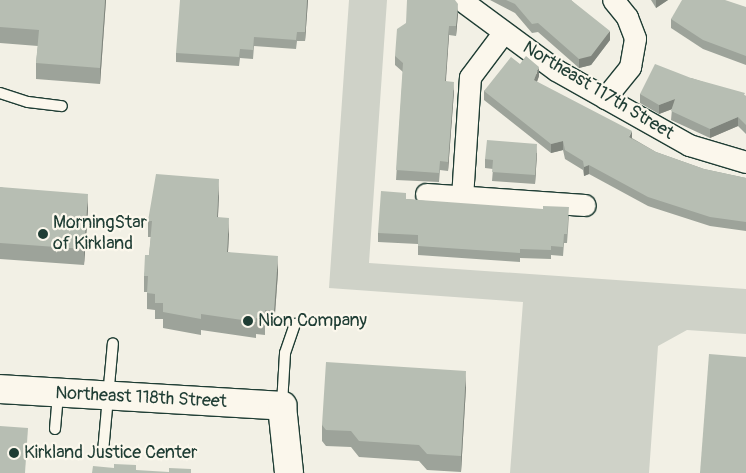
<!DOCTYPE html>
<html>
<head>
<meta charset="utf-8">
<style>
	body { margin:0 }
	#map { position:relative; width:746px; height:473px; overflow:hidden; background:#f2f0e5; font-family:Pangolin,sans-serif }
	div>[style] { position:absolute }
	.green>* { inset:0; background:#cfd2c8 }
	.roads { filter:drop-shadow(1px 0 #1f3d34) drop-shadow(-1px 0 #1f3d34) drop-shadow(0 1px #1f3d34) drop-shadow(0 -1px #1f3d34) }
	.lane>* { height:10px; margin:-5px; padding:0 5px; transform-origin:5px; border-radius:5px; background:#fbf7ec }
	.street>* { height:21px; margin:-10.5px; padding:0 10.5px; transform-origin:10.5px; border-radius:10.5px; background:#fbf7ec }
	.secondary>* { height:28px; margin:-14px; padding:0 14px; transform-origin:14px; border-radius:14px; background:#fbf7ec }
	.wall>* { inset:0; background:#9da39a }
	.shaded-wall>* { inset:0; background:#80857d }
	.building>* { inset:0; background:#b7beb3 }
	.dots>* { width:14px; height:14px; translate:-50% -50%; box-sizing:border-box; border:2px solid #fbf7ec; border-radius:50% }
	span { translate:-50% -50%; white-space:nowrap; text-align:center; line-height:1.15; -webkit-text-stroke:4.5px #fbf7ec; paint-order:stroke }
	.street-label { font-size:18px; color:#1f3d34 }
	.poi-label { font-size:18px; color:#1f3d34 }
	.left { translate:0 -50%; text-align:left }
</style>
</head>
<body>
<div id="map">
	<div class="green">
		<i style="clip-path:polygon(349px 0,387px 0,369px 263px,746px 289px,746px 334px,687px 330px,658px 346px,649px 473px,510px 473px,523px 302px,329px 288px)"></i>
	</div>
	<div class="roads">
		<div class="lane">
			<i style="left:0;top:93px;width:29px;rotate:18deg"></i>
			<i style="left:28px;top:102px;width:34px;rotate:7deg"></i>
			<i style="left:282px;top:404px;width:51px;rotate:-86.6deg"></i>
			<i style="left:285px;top:353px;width:31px;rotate:-71deg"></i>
			<i style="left:55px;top:429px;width:35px;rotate:-85deg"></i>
			<i style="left:103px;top:452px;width:109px;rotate:-84.8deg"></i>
		</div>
		<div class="street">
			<i style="left:461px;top:0;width:118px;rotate:36.4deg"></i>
			<i style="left:556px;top:70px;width:153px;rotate:29.4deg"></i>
			<i style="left:689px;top:145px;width:59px;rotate:16.6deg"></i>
			<i style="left:605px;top:98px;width:40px;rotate:-51deg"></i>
			<i style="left:630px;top:67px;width:29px;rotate:-80deg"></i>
			<i style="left:635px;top:38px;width:22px;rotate:-111deg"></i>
			<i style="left:627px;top:17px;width:22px;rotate:-129deg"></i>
			<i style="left:426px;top:194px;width:159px;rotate:4deg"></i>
			<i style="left:462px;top:197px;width:120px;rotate:-86.2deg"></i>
			<i style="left:470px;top:77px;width:55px;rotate:-53.1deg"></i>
		</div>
		<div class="secondary">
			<i style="left:0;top:389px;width:283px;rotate:3.4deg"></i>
			<i style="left:282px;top:406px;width:67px;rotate:84deg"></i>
		</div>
	</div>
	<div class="wall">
		<i style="clip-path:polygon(0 0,106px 0,100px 84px,36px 79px,36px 63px,38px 46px,0 43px)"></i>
		<i style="clip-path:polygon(308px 0,305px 41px,297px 41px,296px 49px,254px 46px,253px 59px,240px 58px,239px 66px,176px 62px,176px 53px)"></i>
		<i style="clip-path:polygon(490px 0,571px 0,610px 40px,591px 65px,579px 68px,538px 32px,532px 33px,515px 13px)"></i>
		<i style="clip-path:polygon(651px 0,668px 0,656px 8px)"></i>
		<i style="clip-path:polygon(746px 7px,746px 65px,703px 49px,671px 28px,671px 19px)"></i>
		<i style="clip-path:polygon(458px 14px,456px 36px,449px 35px,446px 81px,454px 91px,448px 171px,440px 170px,439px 182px,396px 180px,403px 72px,395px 65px,395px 56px)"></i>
		<i style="clip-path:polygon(520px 64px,539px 76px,537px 82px,632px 138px,656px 152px,704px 169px,746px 178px,746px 231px,710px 226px,648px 206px,589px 174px,584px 176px,583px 170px,565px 159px,563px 150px,551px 153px,484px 100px,484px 91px)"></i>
		<i style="clip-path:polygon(691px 78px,746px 96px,746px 134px,738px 126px,710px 138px,671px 120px,672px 109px,659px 114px,640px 103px,640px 94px)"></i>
		<i style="clip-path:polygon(537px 153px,535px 184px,492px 181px,493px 169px,485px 168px,485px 159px)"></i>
		<i style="clip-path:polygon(0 187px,88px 210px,84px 265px,0 259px)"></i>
		<i style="clip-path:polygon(219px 195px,218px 217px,229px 234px,228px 252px,278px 272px,274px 327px,265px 326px,265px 335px,256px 334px,256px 338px,201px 330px,201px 335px,163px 328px,163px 319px,155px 319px,155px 310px,147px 309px,147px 292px,144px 292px,144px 276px,149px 255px,151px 237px,148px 237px,148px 221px)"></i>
		<i style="clip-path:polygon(406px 199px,569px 216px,567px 243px,564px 243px,563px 256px,551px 255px,551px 259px,520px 258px,520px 262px,418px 255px,418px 244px,378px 242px,378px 233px)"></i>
		<i style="clip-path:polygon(466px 387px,461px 472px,427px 470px,419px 461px,359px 457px,351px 447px,326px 446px,322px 441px,322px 425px)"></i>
	</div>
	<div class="shaded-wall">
		<i style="clip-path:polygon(105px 0,106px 0,100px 84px,100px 68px)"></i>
		<i style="clip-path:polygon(307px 0,308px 0,305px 41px,305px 32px)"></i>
		<i style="clip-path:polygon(656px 0,668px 0,656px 8px)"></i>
		<i style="clip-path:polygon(458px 4px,458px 14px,456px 36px,456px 26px)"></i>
		<i style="clip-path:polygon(449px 26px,449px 35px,445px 90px,445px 81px)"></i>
		<i style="clip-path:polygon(610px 31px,610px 40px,591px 65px,579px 68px,579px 59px)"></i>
		<i style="clip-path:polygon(539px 67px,539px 76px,534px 89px,534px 80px)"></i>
		<i style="clip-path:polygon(454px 82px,454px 91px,448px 171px,448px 162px)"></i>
		<i style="clip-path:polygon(675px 99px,675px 108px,659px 114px,659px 105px)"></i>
		<i style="clip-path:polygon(738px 117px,738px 126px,710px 138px,710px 129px)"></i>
		<i style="clip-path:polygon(632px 131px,632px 140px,629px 137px)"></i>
		<i style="clip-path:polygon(563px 141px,563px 150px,551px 153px,551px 144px)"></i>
		<i style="clip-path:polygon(537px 144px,537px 153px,535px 184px,535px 175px)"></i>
		<i style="clip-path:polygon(589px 165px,589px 174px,584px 176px,584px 167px)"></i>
		<i style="clip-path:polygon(219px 179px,219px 195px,217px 233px,217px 217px)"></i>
		<i style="clip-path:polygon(88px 194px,88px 210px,84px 265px,84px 249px)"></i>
		<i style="clip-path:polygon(229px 218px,229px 234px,227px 268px,227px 252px)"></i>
		<i style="clip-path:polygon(278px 256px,278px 272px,274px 327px,274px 311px)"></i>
		<i style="clip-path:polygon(466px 371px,466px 387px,461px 472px,461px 456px)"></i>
	</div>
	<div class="building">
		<i style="clip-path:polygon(0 0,105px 0,100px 68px,36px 63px,39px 30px,0 27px)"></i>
		<i style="clip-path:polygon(180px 0,307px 0,305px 32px,297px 32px,296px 40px,254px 37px,253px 50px,240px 49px,239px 57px,176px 53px)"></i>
		<i style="clip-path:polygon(407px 0,455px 0,458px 4px,456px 26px,449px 26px,446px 69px,445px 81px,454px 82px,448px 162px,440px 161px,439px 173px,396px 170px,403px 63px,395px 56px,397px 29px,406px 23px)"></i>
		<i style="clip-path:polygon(506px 0,571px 0,610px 31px,591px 56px,579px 59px,538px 23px,532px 24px,515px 4px)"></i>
		<i style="clip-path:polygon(682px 0,725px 0,746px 7px,746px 56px,703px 40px,671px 19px)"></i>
		<i style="clip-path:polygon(526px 56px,539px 67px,534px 80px,632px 131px,629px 137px,656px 152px,704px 169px,746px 178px,746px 222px,710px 217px,648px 197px,589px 165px,584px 167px,583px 161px,565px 150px,563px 141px,551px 144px,484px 91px,511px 57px,520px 64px)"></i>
		<i style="clip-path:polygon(655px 64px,691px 78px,745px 93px,744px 95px,746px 96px,746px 125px,738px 117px,710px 129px,671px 111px,675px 99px,659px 105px,640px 94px)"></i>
		<i style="clip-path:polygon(487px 140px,537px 144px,535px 175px,492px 172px,493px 160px,485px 159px)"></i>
		<i style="clip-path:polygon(156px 174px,219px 179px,217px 217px,229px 218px,227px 252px,278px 256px,274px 311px,265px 310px,265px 319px,256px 318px,256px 322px,201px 314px,201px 319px,163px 312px,163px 303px,155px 303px,155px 294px,147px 293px,148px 276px,144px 276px,145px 255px,149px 255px,152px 221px,148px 221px)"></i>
		<i style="clip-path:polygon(0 187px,88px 194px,84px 249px,0 243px)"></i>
		<i style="clip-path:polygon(381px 191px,406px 193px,406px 199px,543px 209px,543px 206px,569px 207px,567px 234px,564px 234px,563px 247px,551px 246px,551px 250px,520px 249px,520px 253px,418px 246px,418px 235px,378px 233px)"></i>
		<i style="clip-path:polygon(709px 354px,746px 357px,746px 473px,700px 473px)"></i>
		<i style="clip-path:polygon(326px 362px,466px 371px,461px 456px,427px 454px,419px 445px,359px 441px,351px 431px,326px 430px,322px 425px)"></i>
		<i style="clip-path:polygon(0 426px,28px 428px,25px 473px,0 473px)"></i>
		<i style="clip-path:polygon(114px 464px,136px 465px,136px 470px,169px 472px,169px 468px,191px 469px,191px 473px,92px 473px,93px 466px,114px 468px)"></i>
	</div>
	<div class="dots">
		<i style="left:43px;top:234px;background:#1f3d34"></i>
		<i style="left:248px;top:321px;background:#1f3d34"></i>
		<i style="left:14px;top:453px;background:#1f3d34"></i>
	</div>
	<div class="street-label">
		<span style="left:598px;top:91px;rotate:31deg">Northeast 117th Street</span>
		<span style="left:141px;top:398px;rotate:3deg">Northeast 118th Street</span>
	</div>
	<div class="poi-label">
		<span class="left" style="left:53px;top:234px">MorningStar<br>of Kirkland</span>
		<span class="left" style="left:258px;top:321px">Nion Company</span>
		<span class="left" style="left:24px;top:453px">Kirkland Justice Center</span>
	</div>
</div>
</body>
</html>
